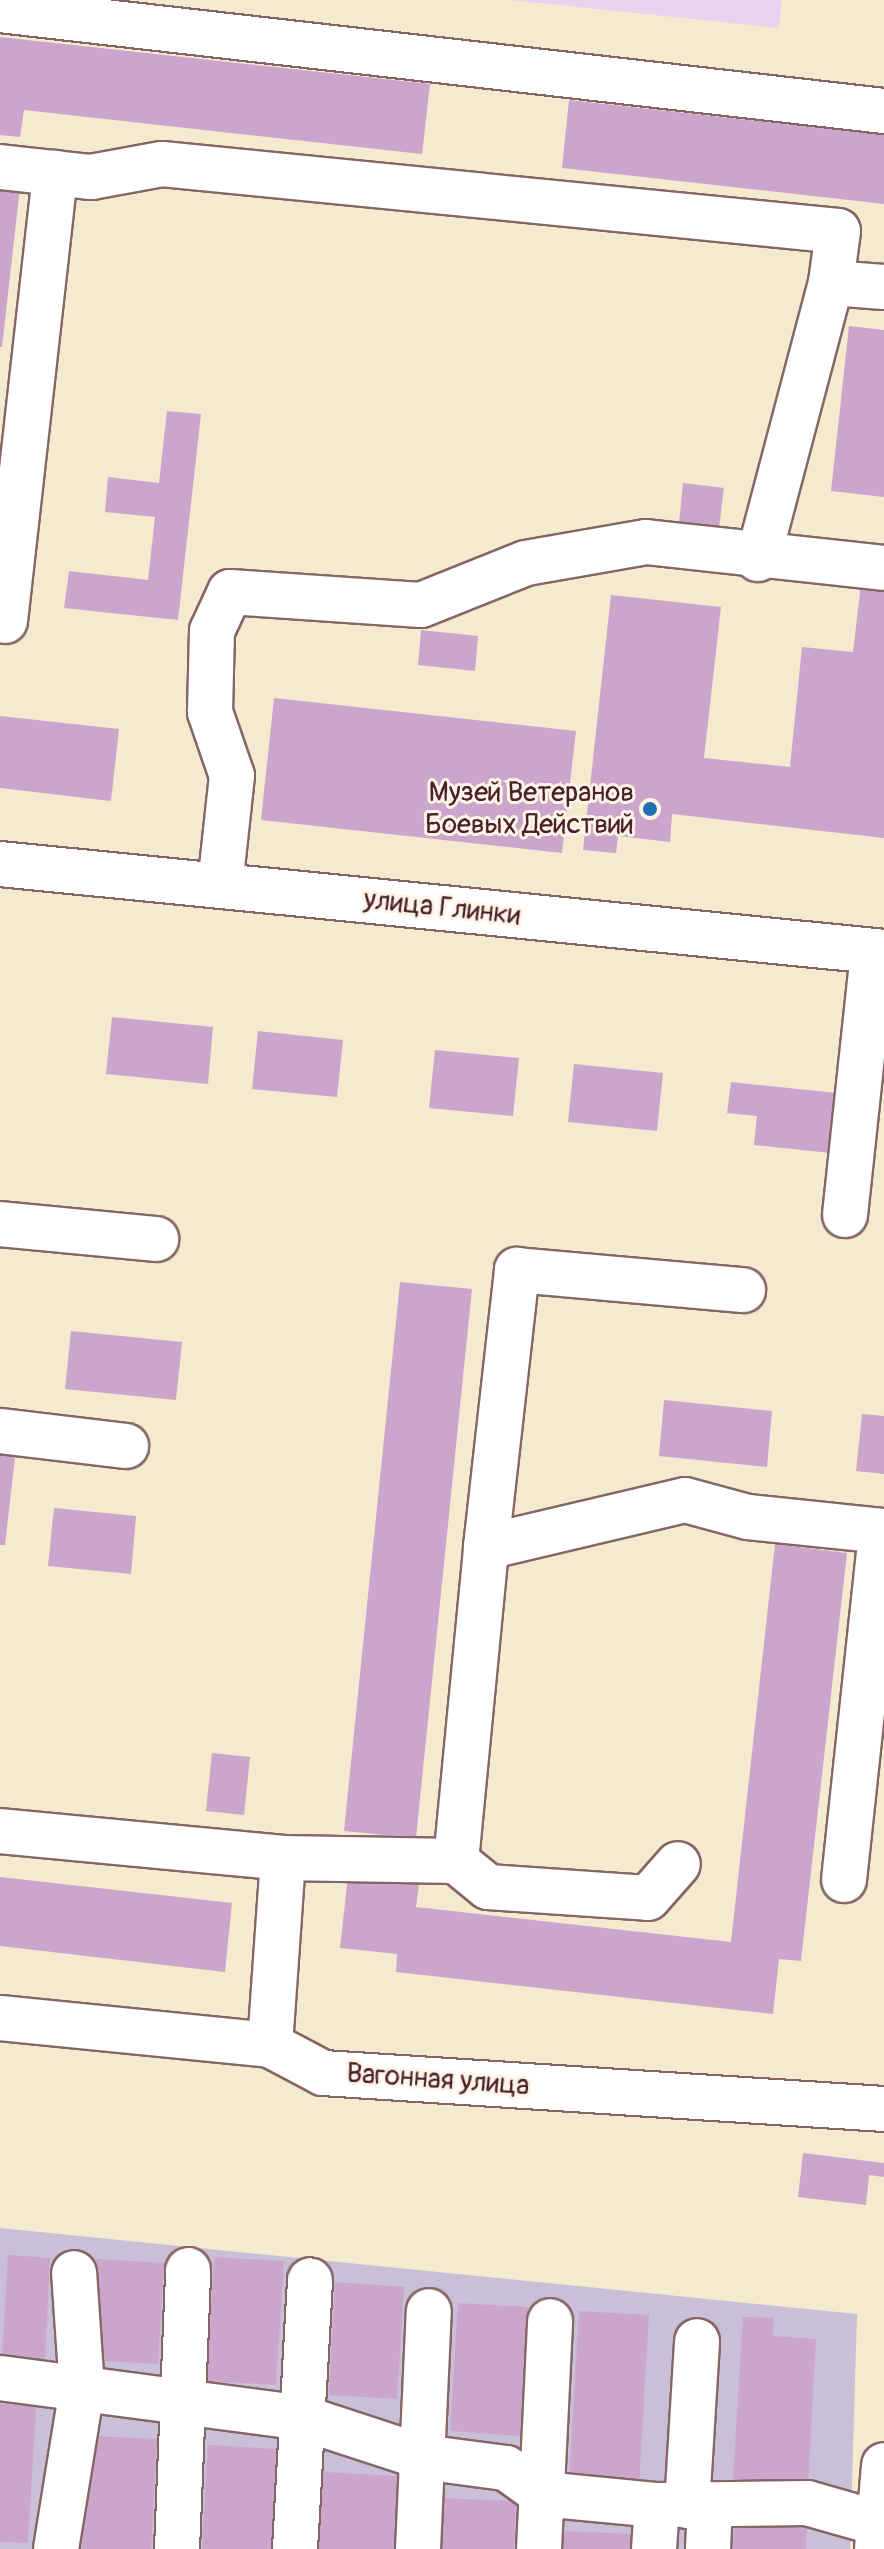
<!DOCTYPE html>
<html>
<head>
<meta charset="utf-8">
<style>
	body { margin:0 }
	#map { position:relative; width:884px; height:2549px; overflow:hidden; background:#f4ead0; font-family:Pangolin,sans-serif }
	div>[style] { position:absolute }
	.built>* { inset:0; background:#e8d2ee }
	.industrial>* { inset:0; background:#c9bfd7 }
	.building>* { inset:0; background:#cba5cc }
	.roads { filter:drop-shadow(2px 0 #866665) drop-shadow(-2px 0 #866665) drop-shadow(0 2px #866665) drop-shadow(0 -2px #866665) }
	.minor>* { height:44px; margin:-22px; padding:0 22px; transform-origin:22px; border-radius:22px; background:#fff }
	.dots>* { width:22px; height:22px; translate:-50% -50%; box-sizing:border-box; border:4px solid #fcf5e5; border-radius:50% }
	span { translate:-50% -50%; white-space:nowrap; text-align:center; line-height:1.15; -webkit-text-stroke:6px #fcf5e5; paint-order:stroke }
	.poi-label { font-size:28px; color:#4a1f2b }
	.right { translate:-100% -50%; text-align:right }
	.street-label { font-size:28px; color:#4a1f2b }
</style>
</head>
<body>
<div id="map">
	<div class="built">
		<i style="clip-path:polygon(511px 0,782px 0,779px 28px)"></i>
	</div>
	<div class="industrial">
		<i style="clip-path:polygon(0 2228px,857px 2314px,850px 2549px,0 2549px)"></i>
	</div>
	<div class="building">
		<i style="clip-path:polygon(0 37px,430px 84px,422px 154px,24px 110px,20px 137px,0 135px)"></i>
		<i style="clip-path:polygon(569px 100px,884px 135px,884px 204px,562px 168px)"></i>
		<i style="clip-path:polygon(0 184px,20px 187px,2px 347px,0 347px)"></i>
		<i style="clip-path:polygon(849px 326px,884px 330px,884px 497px,831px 491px)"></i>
		<i style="clip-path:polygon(167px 411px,201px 414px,178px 620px,64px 608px,69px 571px,148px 580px,155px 517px,105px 512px,108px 477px,159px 483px)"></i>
		<i style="clip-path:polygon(683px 483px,724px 488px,719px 528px,679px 523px)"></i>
		<i style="clip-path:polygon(861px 584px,884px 587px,884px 838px,672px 814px,670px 842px,618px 836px,616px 853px,583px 850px,611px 595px,721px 607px,704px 758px,790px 767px,802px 647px,853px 652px)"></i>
		<i style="clip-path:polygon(421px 630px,478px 636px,475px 671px,418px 665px)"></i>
		<i style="clip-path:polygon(274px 698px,576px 731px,562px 853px,261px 820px)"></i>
		<i style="clip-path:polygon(0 716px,119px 729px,111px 801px,0 788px)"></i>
		<i style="clip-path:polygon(112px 1017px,213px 1027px,208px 1084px,106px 1074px)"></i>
		<i style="clip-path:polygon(258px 1031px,343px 1040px,337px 1097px,252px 1089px)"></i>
		<i style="clip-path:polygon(435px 1050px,519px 1058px,513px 1116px,429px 1108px)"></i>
		<i style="clip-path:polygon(574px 1064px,663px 1073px,657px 1131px,568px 1122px)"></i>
		<i style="clip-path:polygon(731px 1082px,836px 1093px,830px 1153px,754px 1145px,757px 1116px,727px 1113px)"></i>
		<i style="clip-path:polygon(400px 1282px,472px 1289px,416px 1838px,344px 1831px)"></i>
		<i style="clip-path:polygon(71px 1331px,182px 1342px,176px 1400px,65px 1389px)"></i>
		<i style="clip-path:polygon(664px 1400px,772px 1411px,767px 1467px,659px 1456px)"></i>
		<i style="clip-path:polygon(862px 1414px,884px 1416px,884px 1474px,856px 1471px)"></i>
		<i style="clip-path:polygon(0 1455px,15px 1457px,5px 1545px,0 1545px)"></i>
		<i style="clip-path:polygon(54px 1508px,136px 1516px,131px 1574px,48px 1566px)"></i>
		<i style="clip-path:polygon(775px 1544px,847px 1553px,801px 1961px,779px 1959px,773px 2014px,396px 1972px,397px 1954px,340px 1948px,348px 1876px,419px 1884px,416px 1907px,731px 1942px)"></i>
		<i style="clip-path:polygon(212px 1753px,250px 1757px,244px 1815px,206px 1811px)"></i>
		<i style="clip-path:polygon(0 1877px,232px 1903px,225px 1972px,0 1946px)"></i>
		<i style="clip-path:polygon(803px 2153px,884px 2163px,884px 2177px,869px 2175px,866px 2205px,798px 2197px)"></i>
		<i style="clip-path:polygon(8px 2255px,50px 2258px,45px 2360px,2px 2358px)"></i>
		<i style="clip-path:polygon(214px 2257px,284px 2261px,276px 2385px,207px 2381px)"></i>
		<i style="clip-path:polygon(96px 2259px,164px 2263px,158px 2364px,90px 2360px)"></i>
		<i style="clip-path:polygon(335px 2282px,404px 2287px,397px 2399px,329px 2395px)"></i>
		<i style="clip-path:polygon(458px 2303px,528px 2307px,520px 2436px,450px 2431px)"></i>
		<i style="clip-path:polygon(579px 2311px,649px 2315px,639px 2484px,569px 2480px)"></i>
		<i style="clip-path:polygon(743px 2317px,774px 2318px,773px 2336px,816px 2339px,808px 2484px,733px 2479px)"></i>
		<i style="clip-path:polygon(0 2404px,36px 2406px,28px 2543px,0 2542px)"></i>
		<i style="clip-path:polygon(89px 2436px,157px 2439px,151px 2549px,82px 2549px)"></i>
		<i style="clip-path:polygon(208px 2445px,277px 2449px,271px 2549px,202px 2549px)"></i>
		<i style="clip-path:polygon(323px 2472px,398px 2476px,394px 2549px,318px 2549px)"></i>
		<i style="clip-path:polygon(440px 2498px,516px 2501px,514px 2549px,438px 2549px)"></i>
		<i style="clip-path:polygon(735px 2521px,807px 2524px,806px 2549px,733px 2549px)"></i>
		<i style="clip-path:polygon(564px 2531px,633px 2534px,633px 2549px,563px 2549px)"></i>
	</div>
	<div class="roads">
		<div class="minor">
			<i style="left:0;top:10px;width:890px;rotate:6.52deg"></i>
			<i style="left:0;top:167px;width:92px;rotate:6.3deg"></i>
			<i style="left:91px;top:177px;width:72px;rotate:-10.4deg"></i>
			<i style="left:162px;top:164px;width:679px;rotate:5.66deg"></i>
			<i style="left:838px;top:231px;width:52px;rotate:97.7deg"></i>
			<i style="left:831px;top:283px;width:53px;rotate:4.3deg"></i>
			<i style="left:758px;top:559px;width:285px;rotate:-75.2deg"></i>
			<i style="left:5px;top:621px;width:451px;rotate:-83.6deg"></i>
			<i style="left:0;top:864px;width:888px;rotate:5.68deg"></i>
			<i style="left:220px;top:886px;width:111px;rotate:-83.8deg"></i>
			<i style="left:232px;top:776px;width:68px;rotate:-109deg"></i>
			<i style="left:210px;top:712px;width:81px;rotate:-88.6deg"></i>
			<i style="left:212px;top:631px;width:43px;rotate:-65.2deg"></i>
			<i style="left:230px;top:592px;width:191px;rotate:3.9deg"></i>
			<i style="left:421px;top:605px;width:113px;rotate:-21.8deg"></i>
			<i style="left:526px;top:563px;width:122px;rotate:-9.9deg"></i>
			<i style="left:646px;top:542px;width:239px;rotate:6.2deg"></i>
			<i style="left:845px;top:1215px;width:265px;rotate:-83.9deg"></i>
			<i style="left:0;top:1224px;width:157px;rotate:5.5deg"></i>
			<i style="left:0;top:1431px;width:127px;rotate:6.8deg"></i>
			<i style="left:486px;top:1547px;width:279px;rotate:-83.6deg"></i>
			<i style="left:517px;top:1270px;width:227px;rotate:5.1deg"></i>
			<i style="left:0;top:1831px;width:284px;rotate:5.4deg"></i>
			<i style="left:456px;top:1861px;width:315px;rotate:-84.5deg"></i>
			<i style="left:486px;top:1547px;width:204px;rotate:-13.3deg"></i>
			<i style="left:685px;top:1500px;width:65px;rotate:15.1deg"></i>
			<i style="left:748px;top:1517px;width:137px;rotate:5.9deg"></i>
			<i style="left:844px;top:1880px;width:351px;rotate:-83.9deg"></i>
			<i style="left:0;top:2018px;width:271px;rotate:5.7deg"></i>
			<i style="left:270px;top:2045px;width:60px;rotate:27.8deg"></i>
			<i style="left:323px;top:2073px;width:562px;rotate:3.67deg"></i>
			<i style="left:270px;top:2045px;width:187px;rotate:-86deg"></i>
			<i style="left:283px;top:1858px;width:173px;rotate:1deg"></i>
			<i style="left:456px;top:1861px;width:41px;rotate:39.1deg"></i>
			<i style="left:488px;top:1887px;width:160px;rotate:3.9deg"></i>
			<i style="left:648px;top:1898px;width:45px;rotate:-48.6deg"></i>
			<i style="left:0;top:2378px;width:306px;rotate:7.5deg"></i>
			<i style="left:303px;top:2418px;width:125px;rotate:18.1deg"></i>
			<i style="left:422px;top:2457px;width:85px;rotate:7.5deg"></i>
			<i style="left:506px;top:2468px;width:44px;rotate:35.8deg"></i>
			<i style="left:542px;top:2494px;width:116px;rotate:5.5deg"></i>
			<i style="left:657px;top:2505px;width:150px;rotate:-0.8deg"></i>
			<i style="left:807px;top:2503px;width:80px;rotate:15.9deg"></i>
			<i style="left:687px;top:2506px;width:165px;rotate:-86.5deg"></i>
			<i style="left:56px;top:2549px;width:162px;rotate:-80.8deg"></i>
			<i style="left:82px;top:2389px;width:116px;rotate:-93.9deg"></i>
			<i style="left:177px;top:2549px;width:279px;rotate:-87.7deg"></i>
			<i style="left:295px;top:2549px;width:269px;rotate:-86.8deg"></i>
			<i style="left:418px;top:2549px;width:238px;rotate:-87.4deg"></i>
			<i style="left:539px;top:2549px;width:228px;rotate:-87.2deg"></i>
			<i style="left:654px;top:2549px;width:44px;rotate:-86.1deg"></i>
			<i style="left:708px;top:2549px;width:44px;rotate:-87.4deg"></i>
			<i style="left:877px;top:2549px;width:84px;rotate:-85.2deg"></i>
		</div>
	</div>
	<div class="dots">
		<i style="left:650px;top:809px;background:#1f6fb2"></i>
	</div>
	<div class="poi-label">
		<span class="right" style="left:634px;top:809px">Музей Ветеранов<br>Боевых Действий</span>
	</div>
	<div class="street-label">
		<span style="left:442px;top:908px;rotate:6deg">улица Глинки</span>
		<span style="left:438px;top:2080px;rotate:4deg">Вагонная улица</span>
	</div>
</div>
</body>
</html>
